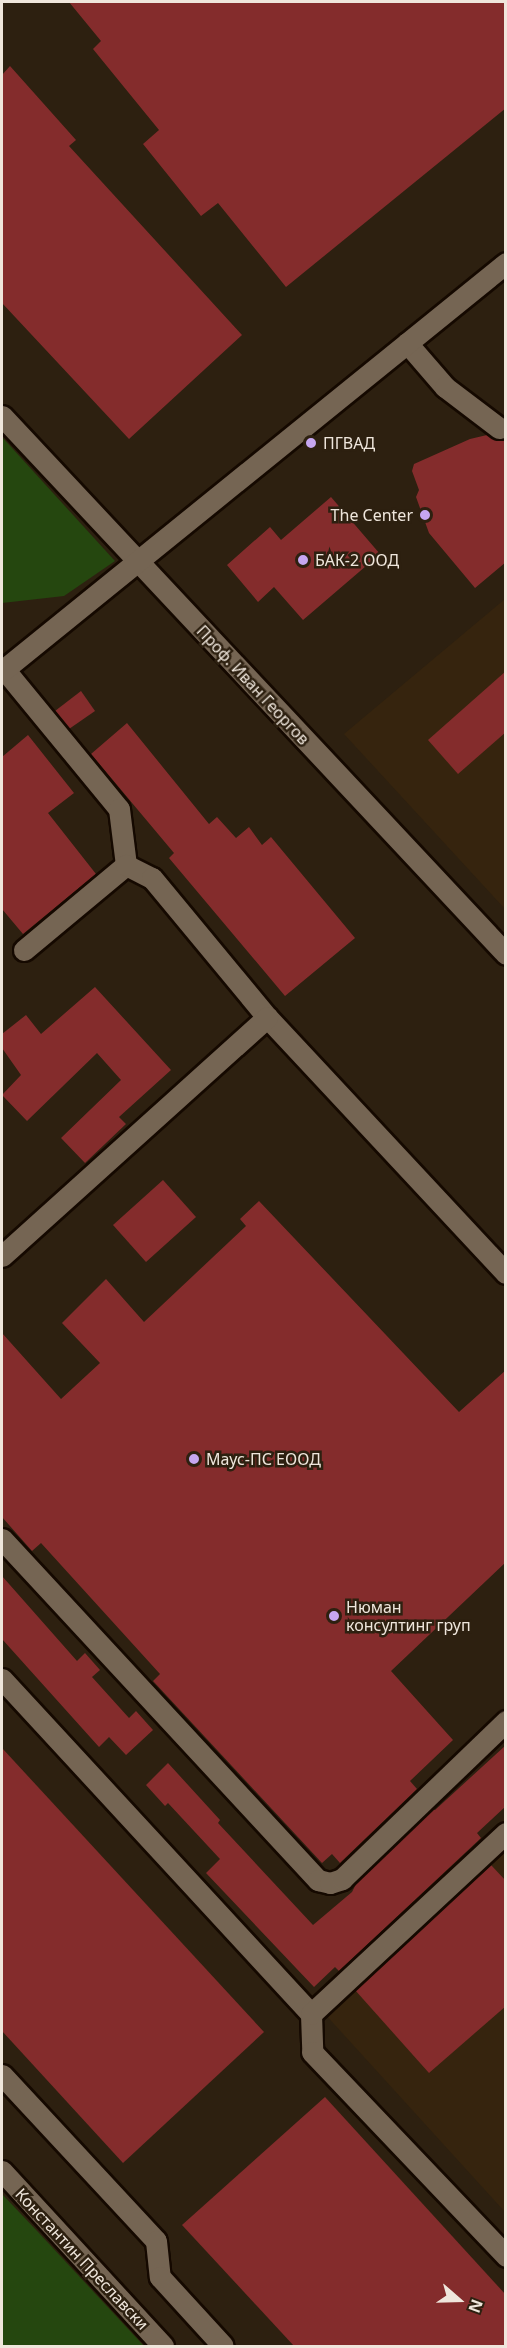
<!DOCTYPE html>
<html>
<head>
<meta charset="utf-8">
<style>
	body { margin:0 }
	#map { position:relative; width:507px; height:2348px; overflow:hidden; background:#2d2010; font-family:"Noto Sans",sans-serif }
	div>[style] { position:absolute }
	.built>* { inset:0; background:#36240e }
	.green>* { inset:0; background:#25470f }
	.building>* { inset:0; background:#842c2c }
	.roads { filter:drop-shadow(2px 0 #150900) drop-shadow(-2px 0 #150900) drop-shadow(0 2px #150900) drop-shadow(0 -2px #150900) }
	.minor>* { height:21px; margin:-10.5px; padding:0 10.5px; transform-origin:10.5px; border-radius:10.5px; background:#756553 }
	.dots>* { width:16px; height:16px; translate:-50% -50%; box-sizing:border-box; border:3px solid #2d2010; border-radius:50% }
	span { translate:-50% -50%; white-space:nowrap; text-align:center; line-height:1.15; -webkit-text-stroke:5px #2d2010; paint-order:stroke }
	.poi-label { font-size:16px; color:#efe6dc }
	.left { translate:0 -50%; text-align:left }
	.right { translate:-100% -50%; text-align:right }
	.street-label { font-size:16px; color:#efe6dc }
	.frame { position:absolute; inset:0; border:3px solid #efe6dc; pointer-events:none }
	.north { position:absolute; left:429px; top:2270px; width:60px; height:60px; -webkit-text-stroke:4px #2d2010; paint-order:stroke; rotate:110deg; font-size:16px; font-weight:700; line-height:24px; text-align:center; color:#efe6dc }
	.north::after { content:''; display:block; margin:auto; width:21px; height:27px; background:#efe6dc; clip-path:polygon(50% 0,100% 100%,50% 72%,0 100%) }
</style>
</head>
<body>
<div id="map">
	<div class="built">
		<i style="clip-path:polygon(505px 599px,505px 909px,344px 734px)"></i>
		<i style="clip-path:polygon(505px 1819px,505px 2212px,314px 2002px)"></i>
	</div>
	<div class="green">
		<i style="clip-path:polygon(2px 437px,115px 561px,64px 596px,2px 603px)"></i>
		<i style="clip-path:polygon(2px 2194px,38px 2232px,144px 2346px,2px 2346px)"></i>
	</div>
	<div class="building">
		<i style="clip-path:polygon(69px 2px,506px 2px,506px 108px,286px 287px,218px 203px,201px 216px,143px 144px,159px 130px,93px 49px,101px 41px)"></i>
		<i style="clip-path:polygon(10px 66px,76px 140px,69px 146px,242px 335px,129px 439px,2px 303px,2px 75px)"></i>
		<i style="clip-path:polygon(487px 435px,497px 441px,506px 439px,506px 562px,475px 588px,429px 533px,416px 497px,419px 490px,412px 471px,414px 464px,470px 439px)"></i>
		<i style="clip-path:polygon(331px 497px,380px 554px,303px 620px,274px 587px,258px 602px,227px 565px,270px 527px,281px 540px)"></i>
		<i style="clip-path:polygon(506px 671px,506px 732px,458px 774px,428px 740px)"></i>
		<i style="clip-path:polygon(81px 691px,95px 711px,69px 729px,55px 711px)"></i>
		<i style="clip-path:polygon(127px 723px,209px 824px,217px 817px,236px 838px,249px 827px,262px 845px,271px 837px,355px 938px,285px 996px,169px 858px,174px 853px,91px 754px)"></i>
		<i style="clip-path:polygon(28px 735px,74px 793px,48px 813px,96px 874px,23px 934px,2px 909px,2px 757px)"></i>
		<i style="clip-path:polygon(95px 987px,171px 1070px,119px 1117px,126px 1124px,85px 1163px,61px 1138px,121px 1080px,97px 1053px,27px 1121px,2px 1095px,21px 1075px,2px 1048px,2px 1034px,26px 1015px,41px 1034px)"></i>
		<i style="clip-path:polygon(163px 1180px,196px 1217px,146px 1262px,113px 1225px)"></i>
		<i style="clip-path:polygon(259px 1201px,459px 1412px,506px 1370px,506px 1562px,391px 1671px,453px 1740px,410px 1781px,417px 1789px,340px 1863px,332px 1854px,322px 1863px,153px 1681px,160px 1674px,41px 1543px,32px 1551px,2px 1517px,2px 1333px,61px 1399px,100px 1363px,62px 1323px,106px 1279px,144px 1322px,246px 1226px,240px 1219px)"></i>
		<i style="clip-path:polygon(2px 1576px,77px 1661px,85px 1653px,100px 1670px,92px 1677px,129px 1718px,136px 1711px,153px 1730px,126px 1755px,109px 1737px,99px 1747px,2px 1639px)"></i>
		<i style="clip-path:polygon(506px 1745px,506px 1806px,477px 1833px,481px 1838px,339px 1971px,335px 1967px,314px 1987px,206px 1873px,220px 1859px,168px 1803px,165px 1806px,146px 1785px,168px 1763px,220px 1820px,218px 1823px,313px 1925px,352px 1892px,357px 1882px,433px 1809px,435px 1810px)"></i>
		<i style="clip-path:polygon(2px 1748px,264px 2032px,123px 2163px,2px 2031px)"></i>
		<i style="clip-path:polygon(491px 1865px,506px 1881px,506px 2006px,429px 2073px,355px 1990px)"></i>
		<i style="clip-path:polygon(325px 2097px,506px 2295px,506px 2346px,294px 2346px,182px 2225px)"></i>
	</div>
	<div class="roads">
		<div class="minor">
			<i style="left:407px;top:343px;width:58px;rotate:49.2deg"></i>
			<i style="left:445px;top:387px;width:68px;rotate:37.2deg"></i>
			<i style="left:2px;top:416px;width:737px;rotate:46.87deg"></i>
			<i style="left:4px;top:669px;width:181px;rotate:50.6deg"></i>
			<i style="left:119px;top:809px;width:56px;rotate:82.9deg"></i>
			<i style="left:2px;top:671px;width:648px;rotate:-38.99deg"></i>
			<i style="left:24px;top:950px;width:133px;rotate:-39.8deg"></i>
			<i style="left:126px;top:865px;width:29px;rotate:27deg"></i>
			<i style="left:152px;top:878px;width:180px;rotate:50.4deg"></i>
			<i style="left:267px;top:1017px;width:350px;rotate:47deg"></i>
			<i style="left:2px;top:1256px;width:357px;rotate:-42deg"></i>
			<i style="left:2px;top:1539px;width:465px;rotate:47.2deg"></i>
			<i style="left:318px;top:1880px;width:12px;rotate:14deg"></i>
			<i style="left:330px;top:1883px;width:13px;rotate:-18deg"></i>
			<i style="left:342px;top:1879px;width:228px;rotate:-43.9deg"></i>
			<i style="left:2px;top:1679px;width:456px;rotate:47.3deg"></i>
			<i style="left:311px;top:2014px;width:38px;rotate:88deg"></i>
			<i style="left:312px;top:2052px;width:282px;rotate:46.4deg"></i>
			<i style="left:311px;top:2014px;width:266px;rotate:-42.9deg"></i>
			<i style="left:2px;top:2075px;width:226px;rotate:47.1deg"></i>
			<i style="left:156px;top:2241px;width:36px;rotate:84deg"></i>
			<i style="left:160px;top:2277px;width:93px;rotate:47.6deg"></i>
			<i style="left:2px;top:2171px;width:238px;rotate:47.4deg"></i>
		</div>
	</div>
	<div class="dots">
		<i style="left:311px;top:443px;background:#c6a6f0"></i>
		<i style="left:425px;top:515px;background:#c6a6f0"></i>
		<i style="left:303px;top:560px;background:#c6a6f0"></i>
		<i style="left:194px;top:1459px;background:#c6a6f0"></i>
		<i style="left:334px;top:1616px;background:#c6a6f0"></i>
	</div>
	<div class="poi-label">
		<span class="left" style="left:323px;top:443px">ПГВАД</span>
		<span class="right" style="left:413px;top:515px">The Center</span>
		<span class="left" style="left:315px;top:560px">БАК-2 ООД</span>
		<span class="left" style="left:206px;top:1459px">Маус-ПС ЕООД</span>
		<span class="left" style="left:346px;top:1616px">Нюман<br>консултинг груп</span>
	</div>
	<div class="street-label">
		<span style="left:253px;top:685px;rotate:47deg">Проф. Иван Георгов</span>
		<span style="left:82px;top:2259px;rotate:47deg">Константин Преславски</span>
	</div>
	<div class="frame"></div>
	<div class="north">N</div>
</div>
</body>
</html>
